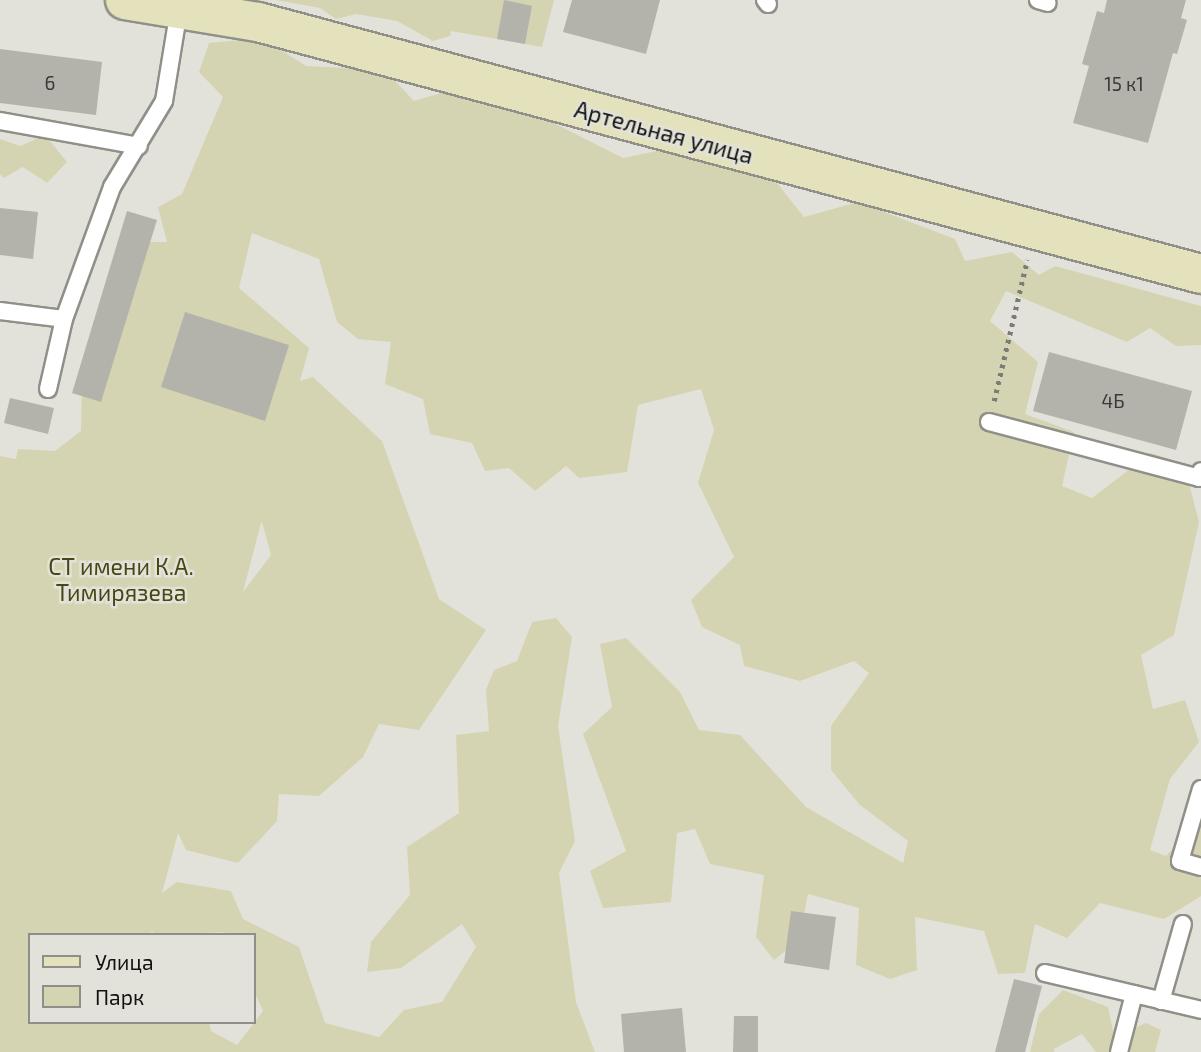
<!DOCTYPE html>
<html>
<head>
<meta charset="utf-8">
<style>
	body { margin:0 }
	#map { position:relative; width:1201px; height:1052px; overflow:hidden; background:#e2e2da; font-family:"Exo 2",sans-serif }
	div>[style] { position:absolute }
	.green>* { inset:0; background:#d5d4b2 }
	.building>* { inset:0; background:#b3b3ab }
	.path>* { height:4.5px; margin-top:-2.25px; transform-origin:0; background:repeating-linear-gradient(90deg,#7c7c77 0 3.5px,transparent 0 8.5px) }
	.roads { filter:drop-shadow(2px 0 #909089) drop-shadow(-2px 0 #909089) drop-shadow(0 2px #909089) drop-shadow(0 -2px #909089) }
	.lane>* { height:16px; margin:-8px; padding:0 8px; transform-origin:8px; border-radius:8px; background:#fff }
	.secondary>* { height:38px; margin:-19px; padding:0 19px; transform-origin:19px; border-radius:19px; background:#e4e2bc }
	span { translate:-50% -50%; white-space:nowrap; text-align:center; line-height:1.15; -webkit-text-stroke:5px #e2e2da; paint-order:stroke }
	.number-label { font-size:19px; color:#3a3a36 }
	.number-label span { -webkit-text-stroke-width:0 }
	.street-label { font-size:23px; color:#12120f }
	.park-label { font-size:23px; color:#494711 }
	.legend { position:absolute; left:28px; top:933px; width:228px; height:91px; box-sizing:border-box; background:#e2e2da; border:2px solid #8f8f89; margin:0; padding:9px 12px; list-style:none; font-size:21px; color:#12120f }
	.legend li { display:flex; align-items:center; gap:14px; height:35px }
	.legend b { width:35px; border:2px solid #8f8f89 }
</style>
</head>
<body>
<div id="map">
	<div class="green">
		<i style="clip-path:polygon(276px 0,554px 0,542px 47px,451px 31px,450px 36px,433px 41px,397px 21px,356px 14px,336px 19px,320px 8px)"></i>
		<i style="clip-path:polygon(evenodd,262px 38px,306px 66px,385px 70px,414px 101px,455px 89px,534px 113px,623px 158px,671px 148px,773px 178px,804px 217px,858px 202px,955px 239px,965px 261px,1012px 252px,1039px 275px,1055px 266px,1201px 306px,1201px 345px,1176px 346px,1150px 328px,1127px 342px,1006px 291px,990px 321px,1038px 362px,1025px 414px,1074px 432px,1062px 486px,1092px 498px,1151px 453px,1184px 464px,1199px 522px,1174px 635px,1141px 655px,1153px 709px,1185px 700px,1199px 742px,1170px 779px,1150px 850px,1166px 856px,1196px 825px,1201px 826px,1201px 896px,1164px 919px,1100px 903px,1067px 938px,1035px 924px,1025px 973px,998px 974px,984px 931px,915px 917px,917px 970px,890px 979px,856px 965px,859px 908px,808px 894px,799px 940px,774px 960px,756px 937px,764px 875px,710px 864px,695px 829px,677px 833px,671px 902px,603px 908px,590px 871px,626px 851px,583px 734px,612px 707px,600px 644px,626px 638px,680px 692px,699px 730px,740px 735px,806px 807px,903px 863px,908px 841px,860px 805px,831px 770px,831px 726px,869px 673px,854px 661px,800px 681px,744px 666px,740px 645px,702px 627px,691px 600px,734px 557px,698px 483px,714px 430px,701px 389px,638px 405px,627px 472px,579px 478px,566px 466px,535px 491px,509px 468px,485px 471px,472px 443px,430px 434px,423px 399px,385px 384px,391px 342px,358px 339px,337px 322px,319px 259px,252px 233px,239px 288px,309px 348px,300px 381px,313px 377px,382px 441px,439px 599px,486px 630px,419px 730px,379px 724px,363px 757px,319px 796px,279px 794px,277px 821px,238px 863px,186px 850px,178px 833px,162px 893px,177px 882px,231px 891px,243px 919px,299px 947px,325px 1023px,379px 1037px,404px 1010px,442px 1002px,476px 947px,462px 924px,401px 968px,367px 972px,371px 942px,410px 895px,407px 847px,459px 813px,456px 735px,489px 731px,486px 690px,494px 670px,517px 661px,532px 622px,556px 618px,572px 637px,558px 726px,575px 841px,559px 873px,576px 1002px,595px 1052px,0 1052px,0 456px,16px 459px,18px 449px,55px 451px,81px 431px,82px 387px,127px 296px,135px 292px,150px 242px,167px 242px,158px 207px,182px 194px,223px 97px,199px 72px,209px 43px,262px 38px,262px 522px,271px 555px,243px 592px,261px 523px,262px 522px,262px 38px,152px 931px,155px 935px,224px 932px,226px 935px,254px 935px,254px 991px,263px 1011px,237px 1045px,211px 1031px,209px 1022px,30px 1022px,30px 935px,150px 935px,152px 931px)"></i>
		<i style="clip-path:polygon(45px 135px,67px 162px,47px 183px,23px 167px,4px 178px,0 174px,0 139px,20px 146px)"></i>
		<i style="clip-path:polygon(1063px 990px,1108px 1007px,1114px 1036px,1146px 1023px,1161px 1030px,1155px 1052px,1096px 1052px,1082px 1034px,1054px 1049px,1054px 1052px,1030px 1052px,1039px 1014px)"></i>
	</div>
	<div class="building">
		<i style="clip-path:polygon(504px 0,532px 6px,525px 44px,497px 39px)"></i>
		<i style="clip-path:polygon(572px 0,660px 0,646px 54px,563px 32px)"></i>
		<i style="clip-path:polygon(1107px 0,1186px 0,1181px 18px,1187px 20px,1177px 54px,1173px 53px,1148px 143px,1073px 123px,1089px 66px,1082px 64px,1097px 11px,1104px 13px)"></i>
		<i style="clip-path:polygon(0 49px,102px 62px,96px 115px,0 103px)"></i>
		<i style="clip-path:polygon(0 208px,38px 212px,33px 259px,0 255px)"></i>
		<i style="clip-path:polygon(127px 211px,157px 220px,101px 402px,72px 393px)"></i>
		<i style="clip-path:polygon(185px 312px,289px 345px,265px 421px,161px 387px)"></i>
		<i style="clip-path:polygon(1049px 352px,1192px 391px,1176px 450px,1033px 411px)"></i>
		<i style="clip-path:polygon(10px 398px,54px 408px,48px 434px,4px 423px)"></i>
		<i style="clip-path:polygon(791px 911px,836px 917px,829px 970px,784px 963px)"></i>
		<i style="clip-path:polygon(1014px 979px,1042px 986px,1025px 1052px,995px 1052px)"></i>
		<i style="clip-path:polygon(682px 1008px,686px 1052px,624px 1052px,621px 1014px)"></i>
		<i style="clip-path:polygon(734px 1016px,758px 1016px,758px 1052px,733px 1052px)"></i>
	</div>
	<div class="path">
		<i style="left:994px;top:401px;width:145px;rotate:-76.8deg"></i>
	</div>
	<div class="roads">
		<div class="lane">
			<i style="left:765px;top:0;width:5px;rotate:53deg"></i>
			<i style="left:1038px;top:0;width:10px;rotate:17deg"></i>
			<i style="left:0;top:121px;width:141px;rotate:10.2deg"></i>
			<i style="left:0;top:311px;width:64px;rotate:7.1deg"></i>
			<i style="left:48px;top:389px;width:72px;rotate:-77.1deg"></i>
			<i style="left:64px;top:319px;width:140px;rotate:-70deg"></i>
			<i style="left:112px;top:187px;width:100px;rotate:-58.8deg"></i>
			<i style="left:164px;top:101px;width:93px;rotate:-80.7deg"></i>
			<i style="left:989px;top:422px;width:217px;rotate:14.9deg"></i>
			<i style="left:1199px;top:478px;width:7px;rotate:-74deg"></i>
			<i style="left:1201px;top:789px;width:75px;rotate:106.3deg"></i>
			<i style="left:1180px;top:861px;width:22px;rotate:16deg"></i>
			<i style="left:1045px;top:973px;width:160px;rotate:13.3deg"></i>
			<i style="left:1161px;top:1001px;width:80px;rotate:-74.1deg"></i>
			<i style="left:1119px;top:1052px;width:60px;rotate:-75.5deg"></i>
		</div>
		<div class="secondary">
			<i style="left:125px;top:0;width:135px;rotate:9.4deg"></i>
			<i style="left:258px;top:22px;width:976px;rotate:14.96deg"></i>
		</div>
	</div>
	<div class="number-label">
		<span style="left:50px;top:83px">6</span>
		<span style="left:1124px;top:84px">15 к1</span>
		<span style="left:1113px;top:401px">4Б</span>
	</div>
	<div class="street-label">
		<span style="left:664px;top:132px;rotate:15deg">Артельная улица</span>
	</div>
	<div class="park-label">
		<span style="left:121px;top:579px">СТ имени К.А.<br>Тимирязева</span>
	</div>
	<ul class="legend">
	<li><b style="height:9px;background:#e4e2bc"></b>Улица</li>
	<li><b style="height:19px;background:#d5d4b2"></b>Парк</li>
	</ul>
</div>
</body>
</html>
